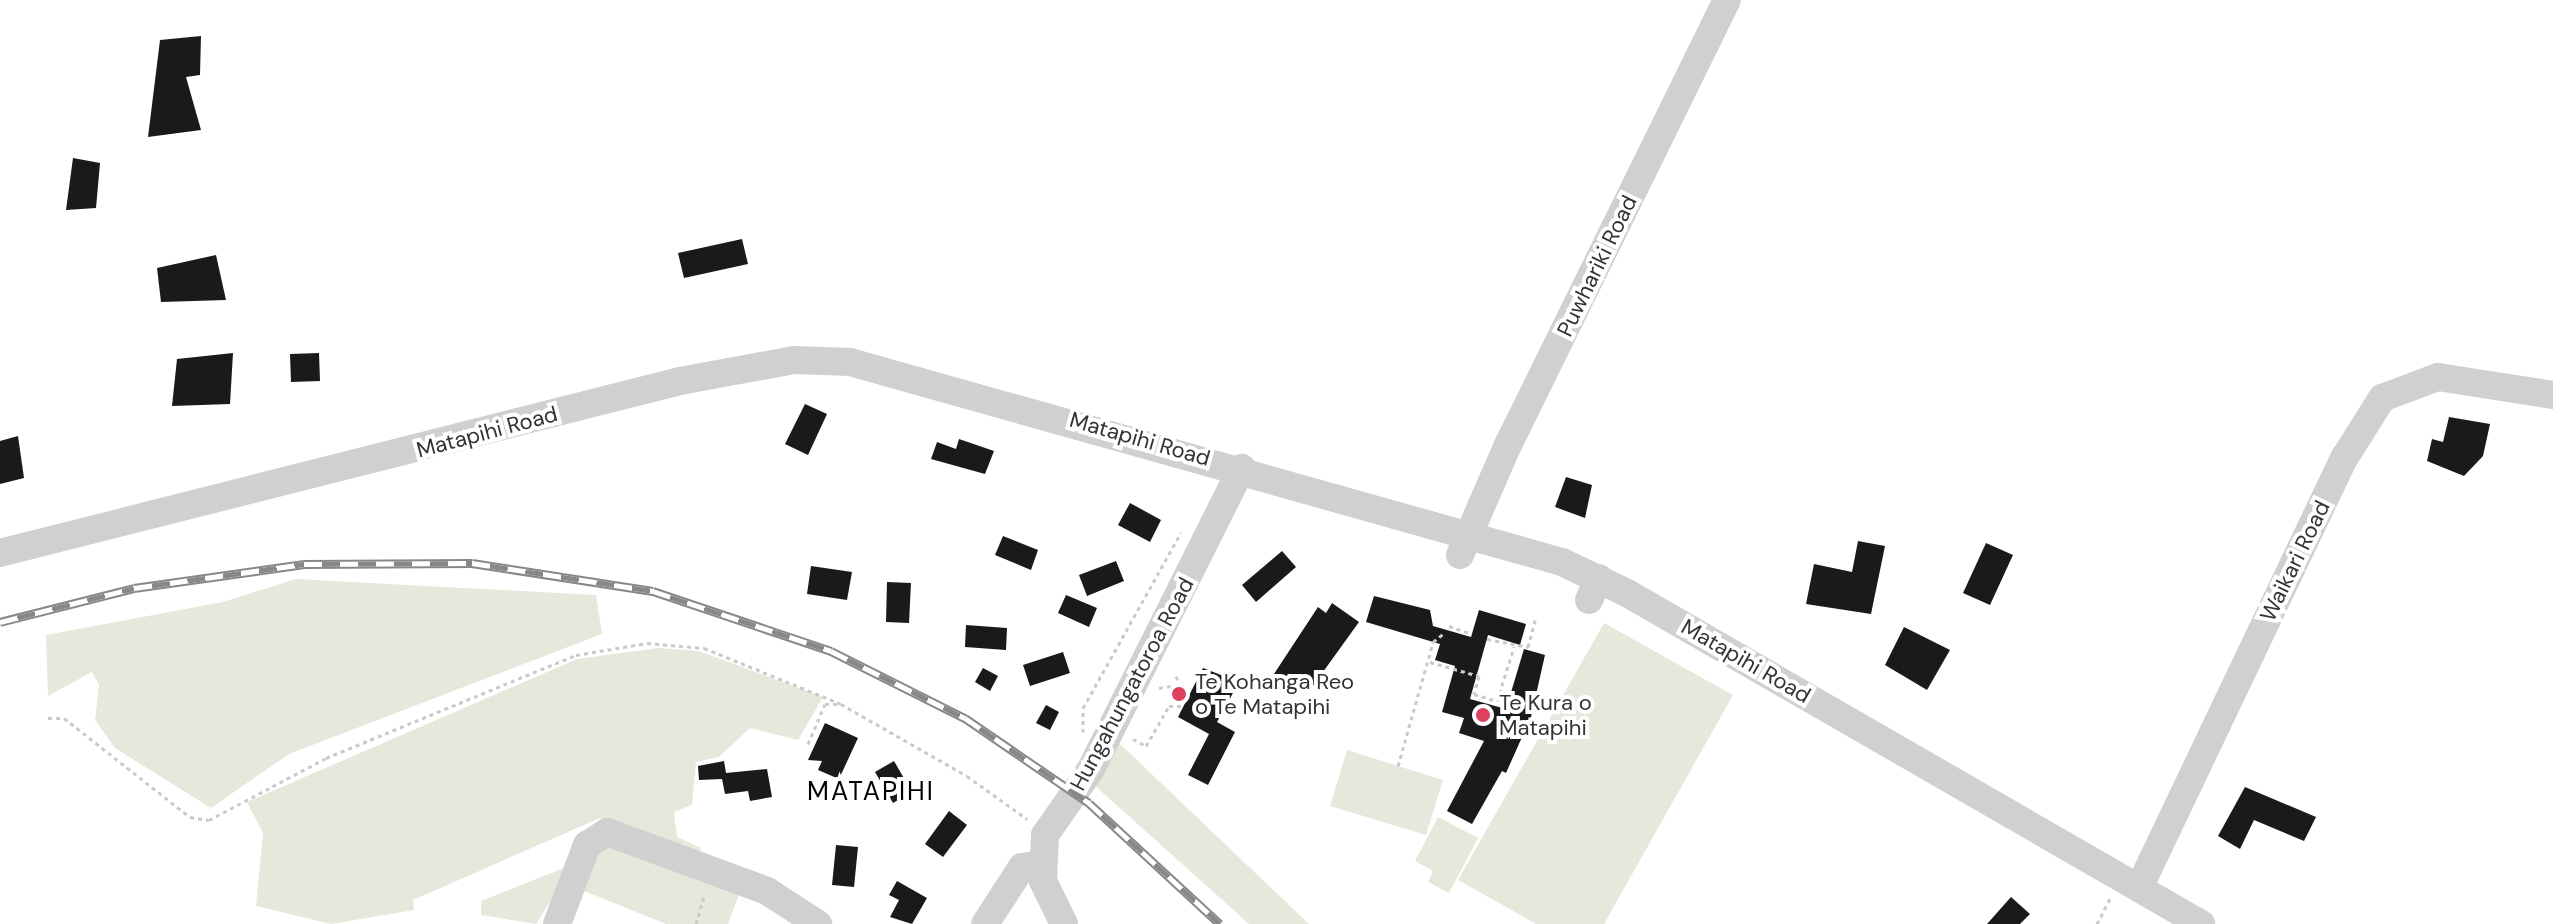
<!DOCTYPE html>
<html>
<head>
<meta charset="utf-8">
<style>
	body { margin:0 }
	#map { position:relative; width:2553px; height:924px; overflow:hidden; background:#fff; font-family:"DM Sans",sans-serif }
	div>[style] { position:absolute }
	.green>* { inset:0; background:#e4e9dc }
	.building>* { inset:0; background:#1a1a1a }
	.path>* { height:3px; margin-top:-1.5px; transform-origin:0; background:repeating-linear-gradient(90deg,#cacaca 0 4px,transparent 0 8px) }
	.minor>* { height:28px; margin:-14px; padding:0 14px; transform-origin:14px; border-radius:14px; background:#d0d0d0 }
	.rail>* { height:9px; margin-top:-4.5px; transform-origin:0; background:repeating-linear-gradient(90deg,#fff 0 18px,#888 0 36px); box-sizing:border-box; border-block:2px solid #888 }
	.dots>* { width:22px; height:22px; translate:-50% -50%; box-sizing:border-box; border:4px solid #fff; border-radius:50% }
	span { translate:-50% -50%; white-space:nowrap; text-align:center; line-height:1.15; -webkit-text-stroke:8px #fff; paint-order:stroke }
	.street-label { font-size:22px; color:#333 }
	.poi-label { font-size:22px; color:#333 }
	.left { translate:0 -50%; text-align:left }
	.quarter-label { font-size:26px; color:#000; letter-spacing:2px }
</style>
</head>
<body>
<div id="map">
	<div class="green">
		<i style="clip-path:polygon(296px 579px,596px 595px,602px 634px,289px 754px,211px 808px,115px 748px,95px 720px,99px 685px,92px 672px,48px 696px,46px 635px,223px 602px)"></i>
		<i style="clip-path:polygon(1604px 623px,1733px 695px,1604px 924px,1536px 924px,1458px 880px)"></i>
		<i style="clip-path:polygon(658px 648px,699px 651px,823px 697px,798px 740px,750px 728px,719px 757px,696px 762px,692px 805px,674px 812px,677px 837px,701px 848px,699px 856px,600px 818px,413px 900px,414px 910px,331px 924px,256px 906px,263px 833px,247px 802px,577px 659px)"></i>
		<i style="clip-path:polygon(1118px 742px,1309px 924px,1249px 924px,1093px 784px)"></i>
		<i style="clip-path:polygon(1347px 750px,1443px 780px,1426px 835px,1330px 806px)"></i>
		<i style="clip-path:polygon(1438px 817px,1478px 838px,1449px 893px,1428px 882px,1433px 871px,1415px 861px)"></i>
		<i style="clip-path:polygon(604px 840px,741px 889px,728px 924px,666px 924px,579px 889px)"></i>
		<i style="clip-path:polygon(574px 864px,536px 924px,481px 915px,481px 901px)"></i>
	</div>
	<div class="building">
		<i style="clip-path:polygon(201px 36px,200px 75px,186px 77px,201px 130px,148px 137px,160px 40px)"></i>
		<i style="clip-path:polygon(73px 158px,100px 163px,96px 208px,66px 210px)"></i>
		<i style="clip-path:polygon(742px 239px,748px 264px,684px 278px,678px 253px)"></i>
		<i style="clip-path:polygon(216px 255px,226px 300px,161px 302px,157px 268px)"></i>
		<i style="clip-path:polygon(233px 353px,230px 404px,172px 406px,177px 359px)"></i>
		<i style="clip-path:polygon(319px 353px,320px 381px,291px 382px,290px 354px)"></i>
		<i style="clip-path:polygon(805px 404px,827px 414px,808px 455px,785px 444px)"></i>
		<i style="clip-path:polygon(2449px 417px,2490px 424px,2483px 456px,2464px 476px,2427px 461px,2432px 439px,2443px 442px)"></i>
		<i style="clip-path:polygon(18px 436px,24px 478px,0 484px,0 441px)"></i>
		<i style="clip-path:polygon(959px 439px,994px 451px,985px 474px,931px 459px,937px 442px,956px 449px)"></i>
		<i style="clip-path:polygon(1566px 477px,1592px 485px,1585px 518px,1555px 507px)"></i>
		<i style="clip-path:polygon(1130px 503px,1161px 520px,1150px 542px,1118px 525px)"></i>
		<i style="clip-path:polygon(1003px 536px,1038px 550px,1031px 570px,995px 555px)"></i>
		<i style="clip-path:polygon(1858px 541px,1885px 546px,1871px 614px,1806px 604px,1814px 564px,1852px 572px)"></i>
		<i style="clip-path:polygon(1986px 543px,2013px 555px,1990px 605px,1963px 593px)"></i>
		<i style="clip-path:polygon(1282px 551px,1296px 567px,1256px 602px,1242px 585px)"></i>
		<i style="clip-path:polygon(1116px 561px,1124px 581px,1087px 596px,1079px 575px)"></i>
		<i style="clip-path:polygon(811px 566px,852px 572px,847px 600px,807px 594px)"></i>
		<i style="clip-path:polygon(887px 582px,911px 583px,909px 623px,886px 622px)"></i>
		<i style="clip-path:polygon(1066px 595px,1097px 608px,1089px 627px,1058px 613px)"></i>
		<i style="clip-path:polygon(1374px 596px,1430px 610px,1433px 626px,1471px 637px,1479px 610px,1526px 624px,1520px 645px,1488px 635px,1470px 699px,1506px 709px,1524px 649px,1545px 655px,1531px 717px,1506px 773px,1502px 771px,1472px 824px,1447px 811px,1484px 741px,1459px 733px,1464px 718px,1442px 712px,1455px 666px,1435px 660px,1440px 644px,1366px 622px)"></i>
		<i style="clip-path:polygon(1332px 603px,1359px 622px,1310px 690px,1304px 686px,1298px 695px,1272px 677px,1318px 607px,1326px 613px)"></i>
		<i style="clip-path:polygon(966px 625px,1007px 628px,1006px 650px,965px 647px)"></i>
		<i style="clip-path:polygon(1904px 627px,1950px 650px,1927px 690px,1885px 665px)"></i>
		<i style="clip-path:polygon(1063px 652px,1070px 673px,1030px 686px,1023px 665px)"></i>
		<i style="clip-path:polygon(983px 668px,998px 676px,990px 691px,975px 682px)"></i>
		<i style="clip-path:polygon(1203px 668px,1239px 682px,1217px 722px,1235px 732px,1208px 785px,1188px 775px,1209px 734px,1178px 717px)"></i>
		<i style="clip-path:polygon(1046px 705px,1059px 712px,1050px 730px,1036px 723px)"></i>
		<i style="clip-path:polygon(825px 723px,858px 738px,839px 779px,818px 770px,822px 761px,808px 760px)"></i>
		<i style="clip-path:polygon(724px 761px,726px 773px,767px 769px,772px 797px,750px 801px,748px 791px,725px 794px,722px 779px,699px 780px,698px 766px)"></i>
		<i style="clip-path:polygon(894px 761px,912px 792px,893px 803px,875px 772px)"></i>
		<i style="clip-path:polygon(2245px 787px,2316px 817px,2304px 841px,2254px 820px,2240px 849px,2218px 836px)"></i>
		<i style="clip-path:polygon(949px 811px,967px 825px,943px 857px,925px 844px)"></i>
		<i style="clip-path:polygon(836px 845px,858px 847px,854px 887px,832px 885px)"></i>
		<i style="clip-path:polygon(897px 881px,927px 898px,912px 924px,890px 917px,899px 900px,889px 895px)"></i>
		<i style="clip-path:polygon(2011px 897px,2030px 914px,2020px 924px,1987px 924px)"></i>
	</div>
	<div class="path">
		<i style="left:1449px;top:626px;width:24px;rotate:19deg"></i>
		<i style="left:1487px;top:639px;width:42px;rotate:11deg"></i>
		<i style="left:1528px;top:647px;width:30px;rotate:-75deg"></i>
		<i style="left:1430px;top:662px;width:51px;rotate:15.9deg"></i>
		<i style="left:1479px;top:676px;width:19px;rotate:106deg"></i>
		<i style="left:1474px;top:694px;width:24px;rotate:17deg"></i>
		<i style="left:1497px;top:701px;width:57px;rotate:-72.5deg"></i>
		<i style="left:1176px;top:676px;width:25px;rotate:67deg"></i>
		<i style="left:1159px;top:688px;width:20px;rotate:-9deg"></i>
		<i style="left:48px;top:718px;width:16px"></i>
		<i style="left:64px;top:718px;width:160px;rotate:38.2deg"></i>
		<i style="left:190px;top:817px;width:19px;rotate:9deg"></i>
		<i style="left:209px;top:820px;width:132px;rotate:-27.9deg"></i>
		<i style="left:326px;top:758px;width:270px;rotate:-22.4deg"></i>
		<i style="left:576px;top:655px;width:72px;rotate:-9.6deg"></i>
		<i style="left:647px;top:643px;width:57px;rotate:5deg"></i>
		<i style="left:704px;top:648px;width:148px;rotate:22.2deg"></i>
		<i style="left:1083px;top:732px;width:24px;rotate:-90deg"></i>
		<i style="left:1083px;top:708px;width:201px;rotate:-60.8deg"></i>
		<i style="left:1133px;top:739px;width:15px;rotate:28deg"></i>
		<i style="left:1146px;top:746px;width:46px;rotate:-60.1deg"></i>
		<i style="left:1169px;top:706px;width:14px"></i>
		<i style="left:808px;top:744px;width:43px;rotate:-67deg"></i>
		<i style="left:825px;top:704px;width:16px"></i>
		<i style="left:841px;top:704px;width:145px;rotate:29.7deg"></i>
		<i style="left:967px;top:776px;width:74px;rotate:35.6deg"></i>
		<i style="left:1398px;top:766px;width:129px;rotate:-74.2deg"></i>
		<i style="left:1433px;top:642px;width:13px;rotate:-39deg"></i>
		<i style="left:696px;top:924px;width:32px;rotate:-74deg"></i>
		<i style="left:2097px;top:924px;width:29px;rotate:-63deg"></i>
	</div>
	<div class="minor">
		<i style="left:0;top:553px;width:701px;rotate:-14.19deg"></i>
		<i style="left:680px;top:381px;width:116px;rotate:-10.4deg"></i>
		<i style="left:794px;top:360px;width:56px;rotate:2deg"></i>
		<i style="left:850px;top:362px;width:740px;rotate:15.69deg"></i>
		<i style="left:1562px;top:562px;width:72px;rotate:25.5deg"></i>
		<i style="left:1627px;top:593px;width:663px;rotate:29.97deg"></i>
		<i style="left:1460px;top:555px;width:118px;rotate:-66.5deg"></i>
		<i style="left:1507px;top:447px;width:498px;rotate:-63.8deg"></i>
		<i style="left:1589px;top:600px;width:24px;rotate:-66deg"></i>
		<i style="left:2139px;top:888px;width:478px;rotate:-64.5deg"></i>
		<i style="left:2345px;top:457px;width:70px;rotate:-57.9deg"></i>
		<i style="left:2382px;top:398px;width:60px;rotate:-20.6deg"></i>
		<i style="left:2438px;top:377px;width:116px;rotate:8.9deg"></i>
		<i style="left:557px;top:924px;width:85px;rotate:-69.2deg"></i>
		<i style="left:587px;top:845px;width:24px;rotate:-33deg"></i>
		<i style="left:607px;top:832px;width:171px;rotate:20.2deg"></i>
		<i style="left:767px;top:891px;width:61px;rotate:32.9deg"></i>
		<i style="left:985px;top:924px;width:68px;rotate:-57deg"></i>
		<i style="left:1022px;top:867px;width:19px;rotate:-9deg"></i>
		<i style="left:1064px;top:924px;width:48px;rotate:-116deg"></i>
		<i style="left:1043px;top:881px;width:46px;rotate:-87.5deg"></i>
		<i style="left:1045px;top:835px;width:80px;rotate:-55.1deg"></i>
		<i style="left:1091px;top:769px;width:337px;rotate:-63.4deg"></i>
	</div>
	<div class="rail">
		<i style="left:0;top:622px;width:138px;rotate:-14.2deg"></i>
		<i style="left:134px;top:588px;width:172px;rotate:-8deg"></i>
		<i style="left:304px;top:564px;width:168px;rotate:-0.3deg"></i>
		<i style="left:472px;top:563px;width:183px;rotate:8.8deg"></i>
		<i style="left:653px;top:591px;width:188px;rotate:18.6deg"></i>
		<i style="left:831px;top:651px;width:150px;rotate:26.6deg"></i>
		<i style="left:965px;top:718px;width:150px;rotate:34.4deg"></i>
		<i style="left:1089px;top:803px;width:178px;rotate:42.7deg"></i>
	</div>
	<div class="dots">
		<i style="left:1179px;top:694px;background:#dd415d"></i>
		<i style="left:1483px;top:715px;background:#dd415d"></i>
	</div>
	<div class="street-label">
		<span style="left:1597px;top:266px;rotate:-64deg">Puwhariki Road</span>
		<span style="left:487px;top:432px;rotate:-15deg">Matapihi Road</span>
		<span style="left:1140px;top:439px;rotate:16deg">Matapihi Road</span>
		<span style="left:2295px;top:561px;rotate:-64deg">Waikari Road</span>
		<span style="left:1746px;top:661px;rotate:30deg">Matapihi Road</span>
		<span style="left:1132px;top:684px;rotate:-62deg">Hungahungatoroa Road</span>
	</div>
	<div class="poi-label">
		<span class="left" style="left:1195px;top:694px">Te Kohanga Reo<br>o Te Matapihi</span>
		<span class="left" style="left:1499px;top:715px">Te Kura o<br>Matapihi</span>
	</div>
	<div class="quarter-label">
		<span style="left:871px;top:792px">MATAPIHI</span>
	</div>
</div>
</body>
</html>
